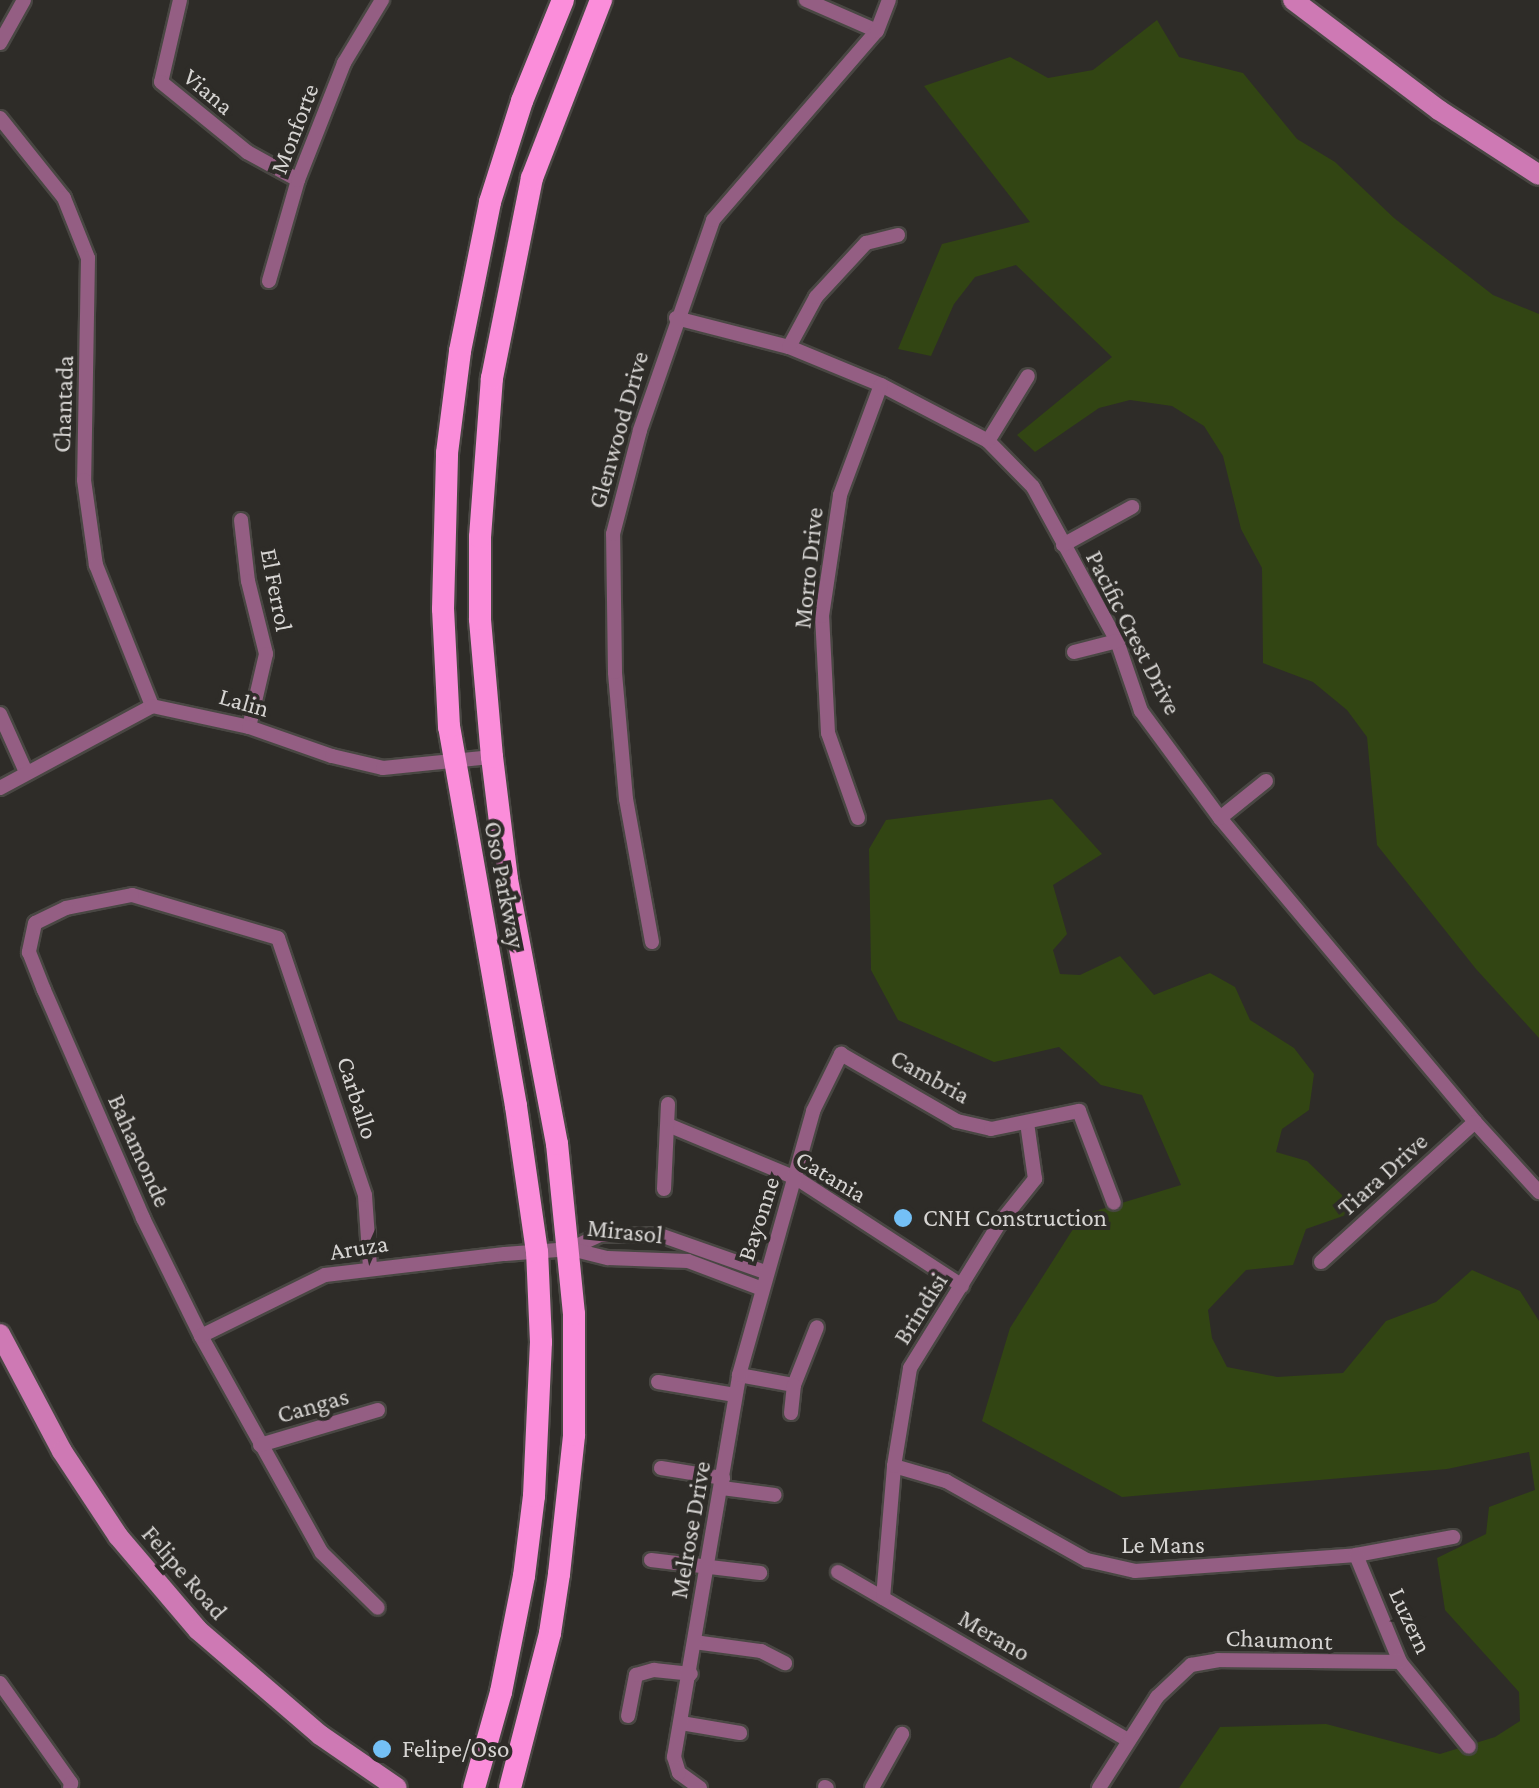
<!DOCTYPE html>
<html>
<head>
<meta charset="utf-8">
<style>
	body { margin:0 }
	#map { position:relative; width:1539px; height:1788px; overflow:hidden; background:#2e2c28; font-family:"Crimson Pro",serif }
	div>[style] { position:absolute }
	.green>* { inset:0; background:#324513 }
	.roads { filter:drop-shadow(2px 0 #494743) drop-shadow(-2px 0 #494743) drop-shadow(0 2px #494743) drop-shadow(0 -2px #494743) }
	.street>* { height:14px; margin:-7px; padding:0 7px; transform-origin:7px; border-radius:7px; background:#945e83 }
	.secondary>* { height:20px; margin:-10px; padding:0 10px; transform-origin:10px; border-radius:10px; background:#ce79b4 }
	.primary>* { height:22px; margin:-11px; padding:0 11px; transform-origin:11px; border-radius:11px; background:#fb8dda }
	.dots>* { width:28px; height:28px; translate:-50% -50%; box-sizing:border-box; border:5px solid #2e2c28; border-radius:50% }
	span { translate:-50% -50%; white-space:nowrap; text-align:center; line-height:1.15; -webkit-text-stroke:8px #2e2c28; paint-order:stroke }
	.street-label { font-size:25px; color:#d6d4d2 }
	.poi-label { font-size:25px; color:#d6d4d2 }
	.left { translate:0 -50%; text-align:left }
</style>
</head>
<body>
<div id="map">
	<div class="green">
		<i style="clip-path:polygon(1157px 20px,1179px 57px,1243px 73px,1297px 139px,1335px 162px,1394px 218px,1493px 295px,1539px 314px,1539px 1038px,1476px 969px,1377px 845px,1367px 737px,1347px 710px,1313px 682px,1263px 663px,1262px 568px,1241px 529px,1223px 456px,1204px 426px,1172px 406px,1130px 400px,1099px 408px,1035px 452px,1017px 435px,1112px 357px,1016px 265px,975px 277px,954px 304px,931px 356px,898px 349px,942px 244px,1030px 222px,924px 86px,1010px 57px,1048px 78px,1093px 70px)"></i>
		<i style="clip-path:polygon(1052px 799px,1102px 854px,1053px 885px,1067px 934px,1053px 950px,1060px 974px,1080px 975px,1120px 956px,1154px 995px,1210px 973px,1235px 987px,1250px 1020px,1294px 1048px,1314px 1074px,1309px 1110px,1282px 1129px,1276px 1152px,1307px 1161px,1342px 1195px,1346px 1215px,1306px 1229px,1293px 1265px,1246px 1270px,1208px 1310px,1212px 1338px,1227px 1367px,1277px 1377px,1343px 1373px,1386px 1321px,1436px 1302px,1472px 1270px,1520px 1291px,1539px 1321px,1539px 1788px,1179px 1788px,1220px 1727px,1326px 1724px,1440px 1754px,1495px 1737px,1520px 1721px,1519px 1692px,1445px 1610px,1437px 1558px,1486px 1534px,1489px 1507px,1535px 1490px,1529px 1452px,1447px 1469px,1122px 1497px,982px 1421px,1010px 1328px,1082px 1215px,1181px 1185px,1142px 1095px,1101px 1085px,1059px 1047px,994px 1062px,898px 1020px,871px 970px,869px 849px,886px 820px)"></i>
	</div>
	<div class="roads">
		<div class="street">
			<i style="left:180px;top:0;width:84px;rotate:103deg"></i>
			<i style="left:161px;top:82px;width:111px;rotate:39.1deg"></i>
			<i style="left:247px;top:152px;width:58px;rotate:28.8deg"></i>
			<i style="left:806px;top:0;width:77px;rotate:23.6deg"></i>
			<i style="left:0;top:43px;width:49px;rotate:-60.8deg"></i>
			<i style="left:0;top:118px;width:102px;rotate:51.3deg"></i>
			<i style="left:64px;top:198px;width:65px;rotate:68.2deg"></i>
			<i style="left:88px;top:258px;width:222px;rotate:91deg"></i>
			<i style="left:84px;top:480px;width:86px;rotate:82deg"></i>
			<i style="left:96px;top:565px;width:152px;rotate:68.3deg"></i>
			<i style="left:269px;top:281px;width:105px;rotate:-74deg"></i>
			<i style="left:298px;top:180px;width:126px;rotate:-68.5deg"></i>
			<i style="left:344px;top:63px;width:74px;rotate:-58.9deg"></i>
			<i style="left:676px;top:318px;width:117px;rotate:14.4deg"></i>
			<i style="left:789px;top:347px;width:100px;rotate:22.4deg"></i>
			<i style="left:881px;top:385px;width:121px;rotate:27.6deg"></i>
			<i style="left:988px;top:441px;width:64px;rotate:45.6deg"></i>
			<i style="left:1033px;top:487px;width:175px;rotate:61.4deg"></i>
			<i style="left:1117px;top:641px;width:74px;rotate:71.1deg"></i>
			<i style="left:1141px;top:711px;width:133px;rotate:53.6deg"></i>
			<i style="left:1220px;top:818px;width:397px;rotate:50deg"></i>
			<i style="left:1475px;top:1122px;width:95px;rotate:47.6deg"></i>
			<i style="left:789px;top:347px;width:57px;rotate:-61.6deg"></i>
			<i style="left:816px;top:297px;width:74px;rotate:-47.2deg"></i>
			<i style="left:866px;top:243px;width:33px;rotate:-14deg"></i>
			<i style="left:988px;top:441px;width:76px;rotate:-58.4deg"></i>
			<i style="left:241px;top:520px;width:61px;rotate:83.5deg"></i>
			<i style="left:248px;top:581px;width:75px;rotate:76.1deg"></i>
			<i style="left:266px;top:654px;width:75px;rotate:103.1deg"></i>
			<i style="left:1063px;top:545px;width:79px;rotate:-28.8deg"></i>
			<i style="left:1074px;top:652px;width:44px;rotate:-14.3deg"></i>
			<i style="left:0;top:714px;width:64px;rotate:65.9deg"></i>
			<i style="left:0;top:788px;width:173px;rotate:-28.3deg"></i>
			<i style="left:152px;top:706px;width:99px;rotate:12.2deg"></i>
			<i style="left:249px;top:727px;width:88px;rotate:19.3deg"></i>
			<i style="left:332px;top:756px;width:52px;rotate:13.2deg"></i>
			<i style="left:383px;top:768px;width:110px;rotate:-5.8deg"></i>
			<i style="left:858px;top:818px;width:90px;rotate:-109.4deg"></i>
			<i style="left:828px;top:733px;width:117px;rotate:-92.9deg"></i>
			<i style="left:822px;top:616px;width:122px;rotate:-81.5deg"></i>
			<i style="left:840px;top:495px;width:117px;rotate:-69.6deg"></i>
			<i style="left:1220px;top:818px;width:59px;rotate:-38.8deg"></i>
			<i style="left:652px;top:942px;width:145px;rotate:-100.3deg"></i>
			<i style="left:626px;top:799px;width:127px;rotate:-95deg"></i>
			<i style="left:615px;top:672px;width:138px;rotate:-90.8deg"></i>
			<i style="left:613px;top:534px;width:107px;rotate:-75.4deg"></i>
			<i style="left:640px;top:430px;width:222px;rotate:-70.8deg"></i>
			<i style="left:713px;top:220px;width:250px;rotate:-49.1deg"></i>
			<i style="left:877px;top:31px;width:33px;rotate:-69deg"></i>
			<i style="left:668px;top:1125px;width:139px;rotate:22.5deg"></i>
			<i style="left:796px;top:1178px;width:198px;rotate:33deg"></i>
			<i style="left:664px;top:1189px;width:85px;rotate:-87.3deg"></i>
			<i style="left:572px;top:1248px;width:31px;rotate:-25deg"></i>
			<i style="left:600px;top:1235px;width:60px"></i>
			<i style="left:660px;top:1235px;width:111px;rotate:19.4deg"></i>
			<i style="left:1321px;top:1262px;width:208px;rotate:-42.3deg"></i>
			<i style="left:370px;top:1267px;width:72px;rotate:-94deg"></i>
			<i style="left:365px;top:1195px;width:271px;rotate:-108.7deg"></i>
			<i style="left:278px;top:938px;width:152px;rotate:-163.6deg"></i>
			<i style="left:132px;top:895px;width:67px;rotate:168.9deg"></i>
			<i style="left:66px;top:908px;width:34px;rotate:154deg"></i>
			<i style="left:35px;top:923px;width:30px;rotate:102deg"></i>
			<i style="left:29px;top:952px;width:41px;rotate:68.5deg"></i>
			<i style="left:44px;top:990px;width:249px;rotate:66.5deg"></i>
			<i style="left:143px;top:1218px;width:131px;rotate:63.8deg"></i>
			<i style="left:201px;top:1336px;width:248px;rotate:60.9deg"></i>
			<i style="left:322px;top:1553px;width:78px;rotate:44.5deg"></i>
			<i style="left:201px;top:1336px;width:138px;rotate:-26.2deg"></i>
			<i style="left:325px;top:1275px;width:181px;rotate:-6.7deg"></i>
			<i style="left:505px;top:1254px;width:66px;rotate:-4.3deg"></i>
			<i style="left:571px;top:1249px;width:38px;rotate:14deg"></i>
			<i style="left:608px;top:1258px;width:80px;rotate:2.1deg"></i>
			<i style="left:688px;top:1261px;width:77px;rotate:20.6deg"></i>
			<i style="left:739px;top:1375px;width:56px;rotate:10.3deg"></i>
			<i style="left:794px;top:1385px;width:62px;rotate:-68.4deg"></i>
			<i style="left:658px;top:1382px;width:78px;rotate:9.6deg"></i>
			<i style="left:791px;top:1413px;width:28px;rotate:-84deg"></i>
			<i style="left:260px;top:1445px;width:123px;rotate:-16.5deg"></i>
			<i style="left:894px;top:1466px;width:54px;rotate:16.1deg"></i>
			<i style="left:946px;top:1481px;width:162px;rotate:29.3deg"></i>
			<i style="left:1087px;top:1560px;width:49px;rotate:12.9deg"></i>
			<i style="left:1135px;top:1571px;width:222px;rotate:-4.1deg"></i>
			<i style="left:1356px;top:1555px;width:99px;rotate:-10.5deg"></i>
			<i style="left:661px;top:1468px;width:63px;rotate:9.2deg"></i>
			<i style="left:722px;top:1488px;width:53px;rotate:7.5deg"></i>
			<i style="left:1356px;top:1555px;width:116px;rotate:67.6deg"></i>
			<i style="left:1400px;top:1662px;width:109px;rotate:50.9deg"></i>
			<i style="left:651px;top:1560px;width:110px;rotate:6.8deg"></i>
			<i style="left:838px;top:1572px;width:335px;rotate:30.1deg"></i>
			<i style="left:883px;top:1598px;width:132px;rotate:-85.2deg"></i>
			<i style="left:894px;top:1466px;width:99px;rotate:-80.7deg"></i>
			<i style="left:910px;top:1368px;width:169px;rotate:-58.3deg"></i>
			<i style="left:999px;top:1224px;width:58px;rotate:-51.3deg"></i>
			<i style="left:1035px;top:1179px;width:57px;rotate:-98.1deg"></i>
			<i style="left:694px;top:1642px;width:68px;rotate:7.7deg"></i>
			<i style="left:761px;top:1651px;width:27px;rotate:27deg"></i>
			<i style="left:0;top:1683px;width:123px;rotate:54.6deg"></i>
			<i style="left:71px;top:1783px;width:5px;rotate:101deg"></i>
			<i style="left:628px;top:1716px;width:42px;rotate:-79deg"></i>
			<i style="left:636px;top:1675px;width:19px;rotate:-16deg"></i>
			<i style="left:654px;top:1670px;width:37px;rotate:6deg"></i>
			<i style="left:681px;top:1723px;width:60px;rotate:9.6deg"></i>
			<i style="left:825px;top:1787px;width:2px;rotate:27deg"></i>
			<i style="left:700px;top:1788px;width:26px;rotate:-144deg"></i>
			<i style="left:679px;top:1773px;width:17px;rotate:-107deg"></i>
			<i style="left:674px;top:1757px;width:387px;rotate:-80.3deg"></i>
			<i style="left:739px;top:1375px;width:274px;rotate:-74.3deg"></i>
			<i style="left:813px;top:1111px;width:64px;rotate:-63.8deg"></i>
			<i style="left:841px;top:1054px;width:134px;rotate:30deg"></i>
			<i style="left:957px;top:1121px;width:35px;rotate:13deg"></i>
			<i style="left:991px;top:1129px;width:90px;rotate:-11.6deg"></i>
			<i style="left:1079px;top:1111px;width:98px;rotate:69.2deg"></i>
			<i style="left:872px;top:1788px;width:62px;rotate:-60.9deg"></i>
			<i style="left:1099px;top:1788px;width:108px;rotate:-57.5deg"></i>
			<i style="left:1157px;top:1697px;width:47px;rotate:-43.3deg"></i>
			<i style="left:1191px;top:1665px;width:27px;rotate:-10deg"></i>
			<i style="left:1218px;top:1660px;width:182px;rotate:0.6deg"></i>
		</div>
		<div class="secondary">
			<i style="left:1293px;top:0;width:183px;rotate:37deg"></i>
			<i style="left:1439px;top:110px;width:119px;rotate:33deg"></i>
			<i style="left:0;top:1334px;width:132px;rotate:62.1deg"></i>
			<i style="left:62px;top:1451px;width:102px;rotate:56.6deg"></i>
			<i style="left:118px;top:1536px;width:123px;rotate:49.6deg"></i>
			<i style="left:198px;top:1630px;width:161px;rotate:40.7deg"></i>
			<i style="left:320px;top:1735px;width:93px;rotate:34.5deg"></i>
		</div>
		<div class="primary">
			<i style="left:474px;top:1788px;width:100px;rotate:-74.3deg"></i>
			<i style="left:501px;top:1692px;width:118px;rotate:-78.8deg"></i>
			<i style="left:524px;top:1576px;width:81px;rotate:-82.9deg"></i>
			<i style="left:534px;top:1496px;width:154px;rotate:-87.4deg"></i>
			<i style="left:541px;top:1342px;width:90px;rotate:-92.5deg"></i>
			<i style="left:537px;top:1252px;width:148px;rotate:-98.2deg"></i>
			<i style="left:516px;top:1106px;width:385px;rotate:-100deg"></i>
			<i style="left:449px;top:727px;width:118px;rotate:-92.9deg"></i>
			<i style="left:443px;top:609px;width:156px;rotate:-88.5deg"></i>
			<i style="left:447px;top:453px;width:103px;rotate:-82.7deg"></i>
			<i style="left:460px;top:351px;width:152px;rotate:-78.6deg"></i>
			<i style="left:490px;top:202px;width:106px;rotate:-72.4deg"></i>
			<i style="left:522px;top:101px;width:109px;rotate:-67.9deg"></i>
			<i style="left:510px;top:1788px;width:160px;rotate:-75.5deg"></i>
			<i style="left:550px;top:1633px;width:60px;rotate:-81.3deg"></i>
			<i style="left:559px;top:1574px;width:140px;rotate:-83.8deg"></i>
			<i style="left:574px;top:1435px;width:121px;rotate:-90deg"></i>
			<i style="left:574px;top:1314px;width:171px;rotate:-95.7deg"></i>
			<i style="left:557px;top:1144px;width:270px;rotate:-100.7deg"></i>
			<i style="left:507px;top:879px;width:123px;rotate:-97deg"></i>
			<i style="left:492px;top:757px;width:139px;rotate:-95deg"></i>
			<i style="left:480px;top:619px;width:82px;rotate:-90deg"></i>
			<i style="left:480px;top:537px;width:159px;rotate:-85.7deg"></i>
			<i style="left:492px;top:378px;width:204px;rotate:-78.7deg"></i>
			<i style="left:532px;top:178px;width:191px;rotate:-68.8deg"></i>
		</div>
	</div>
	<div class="dots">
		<i style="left:903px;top:1218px;background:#74c0f6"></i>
		<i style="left:382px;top:1749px;background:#74c0f6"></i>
	</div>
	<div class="street-label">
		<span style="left:208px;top:92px;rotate:40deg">Viana</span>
		<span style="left:295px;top:129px;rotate:-69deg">Monforte</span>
		<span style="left:64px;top:404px;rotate:-88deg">Chantada</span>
		<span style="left:619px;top:430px;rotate:-74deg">Glenwood Drive</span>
		<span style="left:809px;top:568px;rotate:-84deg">Morro Drive</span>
		<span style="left:276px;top:590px;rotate:79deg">El Ferrol</span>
		<span style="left:1133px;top:633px;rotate:63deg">Pacific Crest Drive</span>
		<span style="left:244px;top:703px;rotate:16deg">Lalin</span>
		<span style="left:504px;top:885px;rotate:79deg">Oso Parkway</span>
		<span style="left:930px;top:1077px;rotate:29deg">Cambria</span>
		<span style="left:357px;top:1098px;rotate:72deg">Carballo</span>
		<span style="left:139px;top:1151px;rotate:66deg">Bahamonde</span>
		<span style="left:1383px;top:1175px;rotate:-42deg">Tiara Drive</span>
		<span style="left:831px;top:1177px;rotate:31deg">Catania</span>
		<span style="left:759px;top:1219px;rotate:-72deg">Bayonne</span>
		<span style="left:625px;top:1232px;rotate:6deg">Mirasol</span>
		<span style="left:359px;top:1248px;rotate:-9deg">Aruza</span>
		<span style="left:921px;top:1309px;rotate:-58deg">Brindisi</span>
		<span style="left:313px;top:1406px;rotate:-16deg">Cangas</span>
		<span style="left:691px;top:1530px;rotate:-80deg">Melrose Drive</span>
		<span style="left:1163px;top:1545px">Le Mans</span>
		<span style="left:184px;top:1573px;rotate:49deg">Felipe Road</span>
		<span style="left:1410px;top:1621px;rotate:65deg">Luzern</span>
		<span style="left:994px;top:1636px;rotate:30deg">Merano</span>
		<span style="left:1279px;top:1640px;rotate:2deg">Chaumont</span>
	</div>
	<div class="poi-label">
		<span class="left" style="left:923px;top:1218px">CNH Construction</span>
		<span class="left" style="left:402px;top:1749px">Felipe/Oso</span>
	</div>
</div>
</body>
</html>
